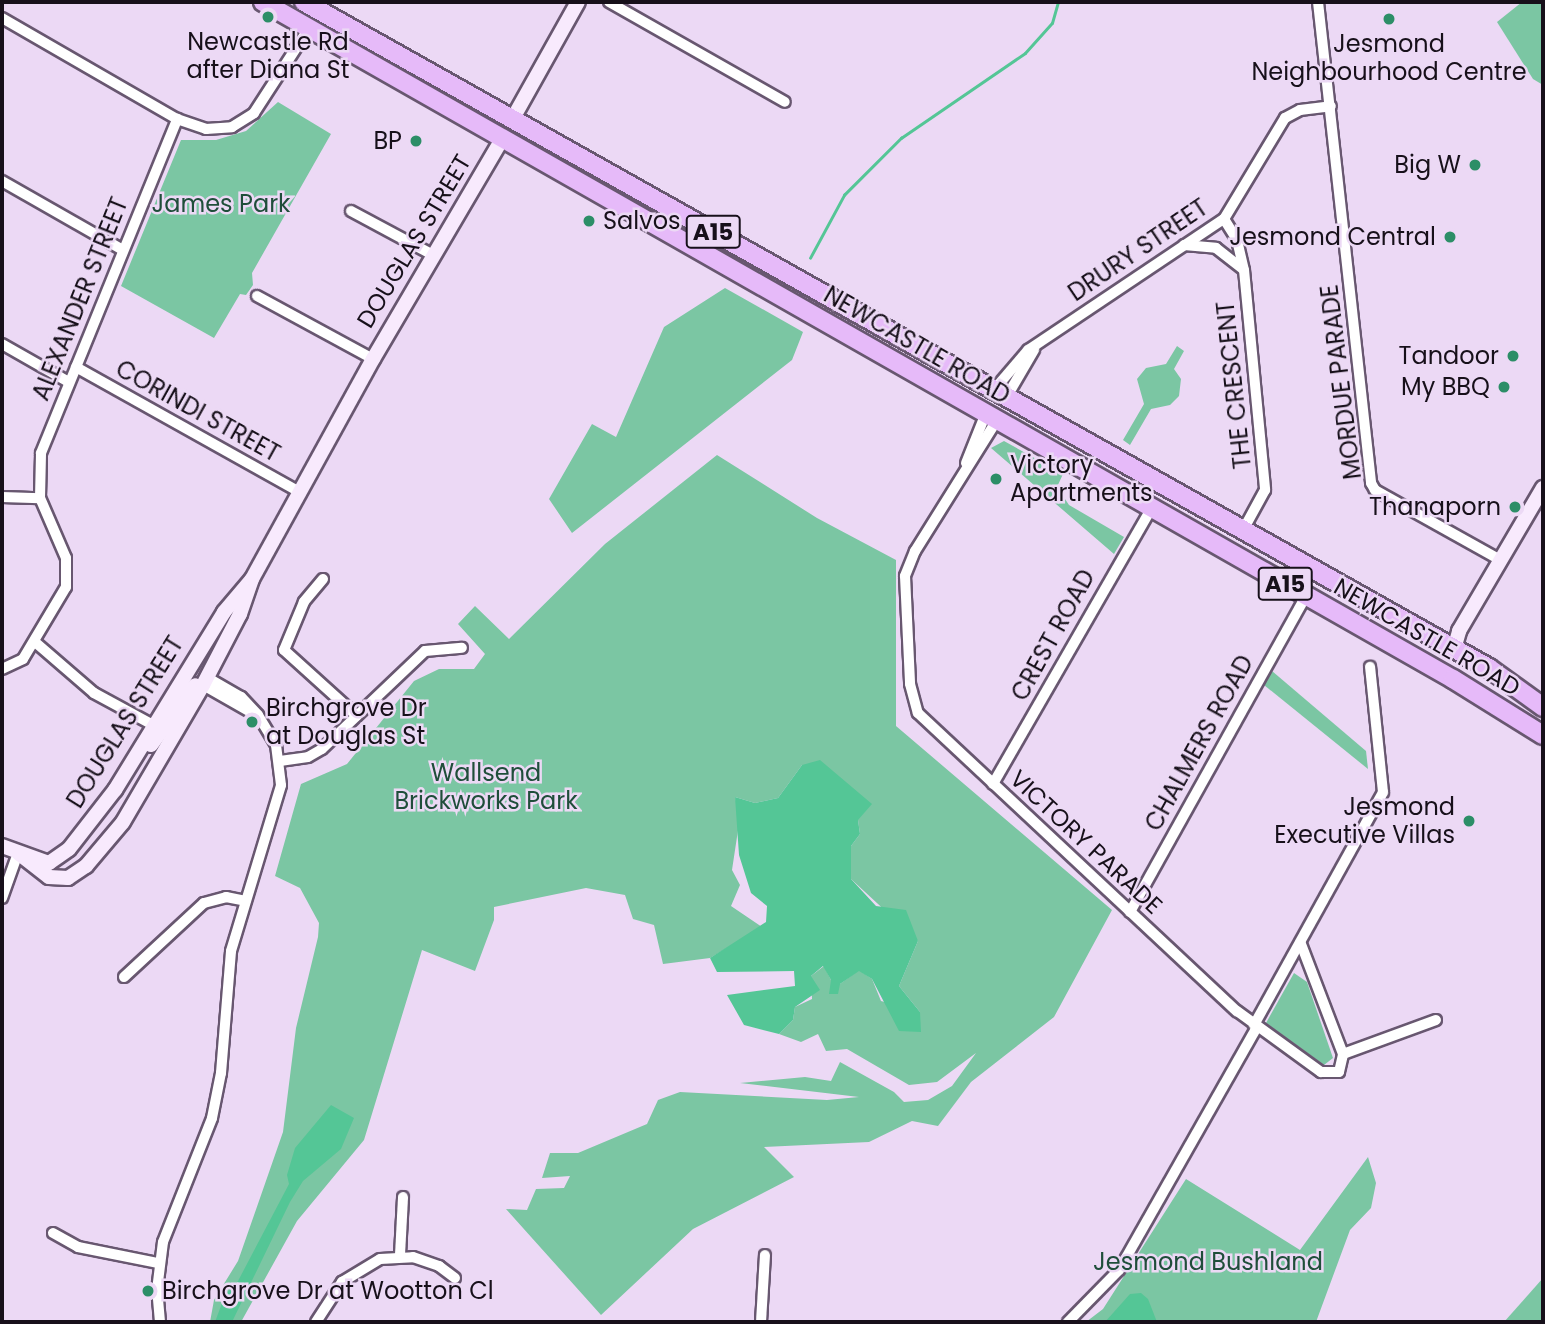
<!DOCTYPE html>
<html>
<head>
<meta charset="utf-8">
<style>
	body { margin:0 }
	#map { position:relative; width:1545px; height:1324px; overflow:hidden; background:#ecd9f5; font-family:Poppins,sans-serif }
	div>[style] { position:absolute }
	.green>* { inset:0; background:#7bc6a3 }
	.water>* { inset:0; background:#54c696 }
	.stream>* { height:2.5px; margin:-1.25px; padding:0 1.25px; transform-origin:1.25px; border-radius:1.25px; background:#54c696 }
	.roads { filter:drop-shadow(2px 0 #685770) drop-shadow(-2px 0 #685770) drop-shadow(0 2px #685770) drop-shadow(0 -2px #685770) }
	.street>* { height:10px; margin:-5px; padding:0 5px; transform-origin:5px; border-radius:5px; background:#fff }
	.secondary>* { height:14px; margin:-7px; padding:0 7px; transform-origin:7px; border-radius:7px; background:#f8eafd }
	.highway>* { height:18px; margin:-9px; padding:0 9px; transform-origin:9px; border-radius:9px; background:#e6baf9 }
	.dots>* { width:19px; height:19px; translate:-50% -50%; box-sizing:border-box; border:4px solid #ecd9f5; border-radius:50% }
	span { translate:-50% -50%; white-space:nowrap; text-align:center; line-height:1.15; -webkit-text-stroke:5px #ecd9f5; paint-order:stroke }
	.shield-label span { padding:2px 5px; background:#ecd9f5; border:2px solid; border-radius:5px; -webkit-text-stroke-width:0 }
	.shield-label { font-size:23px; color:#17101a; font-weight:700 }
	.poi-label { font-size:24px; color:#17101a }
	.right { translate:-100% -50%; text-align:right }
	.left { translate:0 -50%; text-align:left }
	.park-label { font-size:24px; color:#1f4e3a }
	.street-label { font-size:24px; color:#17101a }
	.frame { position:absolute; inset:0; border:4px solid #17101a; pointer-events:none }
</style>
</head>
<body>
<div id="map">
	<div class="green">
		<i style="clip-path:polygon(1522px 2px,1543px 2px,1543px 85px,1533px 79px,1497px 22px)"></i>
		<i style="clip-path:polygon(278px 102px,331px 134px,252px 273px,253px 285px,246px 295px,240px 294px,214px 338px,121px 286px,181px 140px,216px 140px,246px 131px)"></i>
		<i style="clip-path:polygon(725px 288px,803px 332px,792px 360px,572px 533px,549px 499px,592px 424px,616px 437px,664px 327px)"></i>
		<i style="clip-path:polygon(1177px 346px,1184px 351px,1174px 369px,1181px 379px,1179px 396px,1170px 405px,1151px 409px,1130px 445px,1123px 440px,1144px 404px,1137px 379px,1146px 368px,1166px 364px)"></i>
		<i style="clip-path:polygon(1004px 441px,1063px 474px,1057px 487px,1069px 505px,1124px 537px,1114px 554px,991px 448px)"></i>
		<i style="clip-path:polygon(717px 455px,817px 518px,896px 560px,896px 726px,1112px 910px,1054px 1017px,971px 1082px,938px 1126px,912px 1121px,869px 1142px,764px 1147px,794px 1177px,693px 1229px,601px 1315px,506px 1209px,527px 1210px,536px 1189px,564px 1188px,570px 1176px,542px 1178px,550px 1153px,578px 1153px,647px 1124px,658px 1100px,680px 1092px,827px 1100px,859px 1097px,740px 1083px,805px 1077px,831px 1081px,840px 1062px,894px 1092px,904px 1102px,928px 1100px,952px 1086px,976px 1053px,937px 1082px,909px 1085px,847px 1049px,826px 1051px,818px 1034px,801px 1042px,779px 1034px,793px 1020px,795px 1007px,812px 999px,811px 976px,824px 966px,831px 980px,840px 984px,859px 970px,872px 979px,881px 1001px,920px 1012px,899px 986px,918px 941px,851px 879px,851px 846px,860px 834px,858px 820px,802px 765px,778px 798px,755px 803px,735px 797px,740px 817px,732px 870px,740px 885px,731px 906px,762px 927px,710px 958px,663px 964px,654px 925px,633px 919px,625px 895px,586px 888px,494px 907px,494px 920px,475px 971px,422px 950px,364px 1140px,297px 1221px,241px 1322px,210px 1322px,214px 1300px,238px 1261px,283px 1132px,296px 1028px,318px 937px,319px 923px,300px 888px,275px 876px,301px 784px,347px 764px,414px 681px,439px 669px,474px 669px,485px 654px,458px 624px,475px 606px,509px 639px,605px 544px)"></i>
		<i style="clip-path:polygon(1272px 671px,1366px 751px,1368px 769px,1264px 685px)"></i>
		<i style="clip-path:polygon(1294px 973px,1307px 982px,1333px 1058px,1324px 1065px,1266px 1023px)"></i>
		<i style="clip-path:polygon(1368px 1157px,1376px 1183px,1371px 1208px,1350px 1230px,1316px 1322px,1086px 1322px,1103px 1309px,1186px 1179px,1300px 1250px)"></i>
		<i style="clip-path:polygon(1543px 1278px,1543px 1322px,1504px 1322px)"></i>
	</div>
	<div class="water">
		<i style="clip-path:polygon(820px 760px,872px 804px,858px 820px,860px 834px,851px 846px,851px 879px,876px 906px,906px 910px,918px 941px,899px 986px,920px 1012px,921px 1032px,899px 1031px,872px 979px,859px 971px,840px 984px,838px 994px,829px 994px,831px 980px,823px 966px,811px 976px,820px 990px,795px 1007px,793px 1020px,779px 1034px,744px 1025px,727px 995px,795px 986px,794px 971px,717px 972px,710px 958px,766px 922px,767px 906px,751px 893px,739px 855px,735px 797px,755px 803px,778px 798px,802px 765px)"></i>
		<i style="clip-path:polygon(331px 1105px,354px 1118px,341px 1149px,303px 1181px,290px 1202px,232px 1322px,215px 1322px,225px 1295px,238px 1281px,289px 1184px,287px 1175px,295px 1148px)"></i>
		<i style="clip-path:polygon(1141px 1293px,1148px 1299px,1157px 1322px,1105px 1322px,1130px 1294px)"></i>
	</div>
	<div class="stream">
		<i style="left:810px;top:258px;width:72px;rotate:-61.6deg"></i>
		<i style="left:844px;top:195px;width:81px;rotate:-45deg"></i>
		<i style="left:901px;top:138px;width:150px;rotate:-34.4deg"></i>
		<i style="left:1025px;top:53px;width:40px;rotate:-48deg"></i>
		<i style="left:1052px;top:23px;width:22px;rotate:-74deg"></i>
	</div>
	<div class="roads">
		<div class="street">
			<i style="left:609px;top:2px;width:202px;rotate:29.6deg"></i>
			<i style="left:1318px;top:2px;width:484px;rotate:83.7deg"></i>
			<i style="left:1371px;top:483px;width:8px;rotate:60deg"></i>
			<i style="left:1375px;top:490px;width:143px;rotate:29.2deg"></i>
			<i style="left:2px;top:18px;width:202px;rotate:30deg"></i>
			<i style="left:177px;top:119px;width:31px;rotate:19deg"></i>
			<i style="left:206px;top:129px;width:26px;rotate:-4deg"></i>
			<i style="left:232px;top:127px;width:26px;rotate:-32deg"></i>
			<i style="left:254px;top:113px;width:101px;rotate:-57.1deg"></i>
			<i style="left:2px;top:181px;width:139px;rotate:29.7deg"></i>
			<i style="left:351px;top:211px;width:95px;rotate:28.2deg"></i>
			<i style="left:1224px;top:219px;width:25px;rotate:58deg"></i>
			<i style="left:1237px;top:240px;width:31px;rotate:77deg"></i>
			<i style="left:1244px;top:270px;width:221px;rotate:84.5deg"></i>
			<i style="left:1265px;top:490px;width:48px;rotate:118.7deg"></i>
			<i style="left:1184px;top:245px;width:32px;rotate:5deg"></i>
			<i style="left:1216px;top:248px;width:33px;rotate:38deg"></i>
			<i style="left:257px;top:296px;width:132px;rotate:28.5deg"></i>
			<i style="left:2px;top:344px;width:77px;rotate:29.6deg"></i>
			<i style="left:76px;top:367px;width:257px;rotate:29.2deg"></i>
			<i style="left:993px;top:391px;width:54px;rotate:-49.5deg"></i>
			<i style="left:1028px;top:350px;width:236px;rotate:-33.8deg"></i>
			<i style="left:1224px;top:219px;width:118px;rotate:-58.9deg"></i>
			<i style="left:1285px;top:118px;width:17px;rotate:-28deg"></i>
			<i style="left:1300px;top:110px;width:31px;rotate:-7deg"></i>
			<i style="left:1006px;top:398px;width:56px;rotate:-59.7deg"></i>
			<i style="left:997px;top:420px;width:155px;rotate:122deg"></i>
			<i style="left:915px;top:551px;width:27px;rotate:112deg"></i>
			<i style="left:905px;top:576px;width:108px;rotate:87.3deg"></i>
			<i style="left:910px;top:684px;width:30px;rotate:75deg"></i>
			<i style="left:918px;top:713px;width:437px;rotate:43.1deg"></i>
			<i style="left:1237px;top:1011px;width:104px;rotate:36deg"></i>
			<i style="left:1321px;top:1072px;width:18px"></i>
			<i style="left:1339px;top:1072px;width:18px;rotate:-77deg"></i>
			<i style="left:1343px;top:1054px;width:99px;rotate:-20.1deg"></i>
			<i style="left:966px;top:463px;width:54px;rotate:-68.2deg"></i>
			<i style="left:2px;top:497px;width:38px;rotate:2deg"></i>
			<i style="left:323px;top:579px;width:30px;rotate:130deg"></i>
			<i style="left:304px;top:602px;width:52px;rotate:112.6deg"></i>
			<i style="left:284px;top:650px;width:98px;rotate:42.1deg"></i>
			<i style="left:35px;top:642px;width:78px;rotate:40.8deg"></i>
			<i style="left:94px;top:693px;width:67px;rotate:28.5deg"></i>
			<i style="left:2px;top:669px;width:23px;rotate:-25deg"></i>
			<i style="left:23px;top:659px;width:84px;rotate:-59.2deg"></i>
			<i style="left:66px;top:587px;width:29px;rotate:-90deg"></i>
			<i style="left:66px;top:558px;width:65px;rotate:-113.4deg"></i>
			<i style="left:40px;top:498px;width:45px;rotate:-88.7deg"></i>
			<i style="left:41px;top:453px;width:361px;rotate:-67.8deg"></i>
			<i style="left:203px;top:685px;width:56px;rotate:29.7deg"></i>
			<i style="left:280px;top:761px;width:28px;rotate:-8deg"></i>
			<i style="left:308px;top:757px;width:16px;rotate:-30deg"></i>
			<i style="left:322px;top:749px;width:142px;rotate:-43.6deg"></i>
			<i style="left:425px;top:651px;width:37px;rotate:-5deg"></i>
			<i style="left:993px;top:784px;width:317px;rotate:-60.1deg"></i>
			<i style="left:2px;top:898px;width:48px;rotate:-70.4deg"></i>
			<i style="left:1130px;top:912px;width:362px;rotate:-60.9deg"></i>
			<i style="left:1301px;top:944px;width:118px;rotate:69.1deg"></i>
			<i style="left:124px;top:977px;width:109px;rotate:-42.8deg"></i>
			<i style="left:204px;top:903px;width:23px;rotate:-15deg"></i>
			<i style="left:226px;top:897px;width:20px;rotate:11deg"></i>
			<i style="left:1254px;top:1025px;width:266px;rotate:-61deg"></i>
			<i style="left:1383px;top:792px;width:126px;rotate:-95.9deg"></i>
			<i style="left:53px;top:1233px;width:29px;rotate:29deg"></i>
			<i style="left:78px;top:1247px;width:82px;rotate:11.3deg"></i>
			<i style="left:400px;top:1255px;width:58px;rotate:-87deg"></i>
			<i style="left:160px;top:1322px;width:32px;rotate:-95deg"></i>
			<i style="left:157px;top:1290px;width:48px;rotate:-82.9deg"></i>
			<i style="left:163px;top:1242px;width:133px;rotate:-68.4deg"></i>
			<i style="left:212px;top:1118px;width:46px;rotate:-78.7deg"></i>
			<i style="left:221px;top:1073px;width:122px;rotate:-85.3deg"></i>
			<i style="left:231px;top:951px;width:173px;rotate:-73.2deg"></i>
			<i style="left:281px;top:785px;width:40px;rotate:-97.1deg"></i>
			<i style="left:276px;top:745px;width:35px;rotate:-121deg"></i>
			<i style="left:258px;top:715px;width:25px;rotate:-133deg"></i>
			<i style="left:241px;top:697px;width:39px;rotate:-150deg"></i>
			<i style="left:316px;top:1322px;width:48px;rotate:-57deg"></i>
			<i style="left:342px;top:1282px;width:44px;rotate:-31.2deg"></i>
			<i style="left:380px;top:1259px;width:33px;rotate:-3deg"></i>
			<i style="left:413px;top:1257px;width:28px;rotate:19deg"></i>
			<i style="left:439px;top:1266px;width:20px;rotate:37deg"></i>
			<i style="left:761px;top:1322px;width:67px;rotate:-86.6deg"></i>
			<i style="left:1068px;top:1322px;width:73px;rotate:-45.6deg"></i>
			<i style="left:1119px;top:1270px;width:279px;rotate:-60.4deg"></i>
		</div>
		<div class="secondary">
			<i style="left:512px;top:120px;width:135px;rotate:-60.8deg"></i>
			<i style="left:1454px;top:649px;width:19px;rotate:-74deg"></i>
			<i style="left:1459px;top:631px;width:166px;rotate:-59.6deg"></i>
			<i style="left:151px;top:745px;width:74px;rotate:-53.7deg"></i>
			<i style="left:2px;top:846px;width:50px;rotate:19.9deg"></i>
			<i style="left:49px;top:863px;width:24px;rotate:-35deg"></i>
			<i style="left:69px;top:849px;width:75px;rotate:-52.1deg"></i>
			<i style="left:115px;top:790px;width:209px;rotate:-58.5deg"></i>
			<i style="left:224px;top:612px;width:42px;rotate:-49.8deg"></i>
			<i style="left:18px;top:853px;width:39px;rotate:38deg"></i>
			<i style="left:49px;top:877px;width:19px;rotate:3deg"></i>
			<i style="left:68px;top:878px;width:22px;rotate:-34deg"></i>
			<i style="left:86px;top:866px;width:57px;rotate:-49.9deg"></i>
			<i style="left:123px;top:822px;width:159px;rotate:-59.7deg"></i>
			<i style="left:203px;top:685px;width:80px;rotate:-62.5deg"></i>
			<i style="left:240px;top:614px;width:37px;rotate:-71deg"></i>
			<i style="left:252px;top:579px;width:251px;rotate:-61.2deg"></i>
			<i style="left:373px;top:359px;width:257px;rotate:-59.6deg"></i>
		</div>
		<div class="highway">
			<i style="left:263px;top:2px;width:1369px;rotate:29.64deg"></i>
			<i style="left:1453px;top:679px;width:106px;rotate:31.9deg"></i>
			<i style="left:304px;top:2px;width:1359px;rotate:29.34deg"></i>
			<i style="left:1489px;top:668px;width:67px;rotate:35.8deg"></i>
		</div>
	</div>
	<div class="dots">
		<i style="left:268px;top:17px;background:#2c8e67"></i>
		<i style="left:1389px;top:19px;background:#2c8e67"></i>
		<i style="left:416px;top:141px;background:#2c8e67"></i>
		<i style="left:1475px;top:165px;background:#2c8e67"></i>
		<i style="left:589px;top:221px;background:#2c8e67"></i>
		<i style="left:1450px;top:237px;background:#2c8e67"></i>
		<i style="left:1513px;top:356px;background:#2c8e67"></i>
		<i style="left:1504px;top:387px;background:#2c8e67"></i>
		<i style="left:996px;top:479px;background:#2c8e67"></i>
		<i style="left:1515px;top:507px;background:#2c8e67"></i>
		<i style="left:252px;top:722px;background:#2c8e67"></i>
		<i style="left:1469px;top:821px;background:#2c8e67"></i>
		<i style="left:148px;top:1291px;background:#2c8e67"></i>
	</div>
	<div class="shield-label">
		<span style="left:713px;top:232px">A15</span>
		<span style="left:1285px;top:584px">A15</span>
	</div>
	<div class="poi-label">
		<span style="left:268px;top:56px">Newcastle Rd<br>after Diana St</span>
		<span style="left:1389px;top:58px">Jesmond<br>Neighbourhood Centre</span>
		<span class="right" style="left:402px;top:141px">BP</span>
		<span class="right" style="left:1461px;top:165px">Big W</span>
		<span class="left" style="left:603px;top:221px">Salvos</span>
		<span class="right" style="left:1436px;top:237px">Jesmond Central</span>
		<span class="right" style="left:1499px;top:356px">Tandoor</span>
		<span class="right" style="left:1490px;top:387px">My BBQ</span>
		<span class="left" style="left:1010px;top:479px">Victory<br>Apartments</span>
		<span class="right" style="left:1501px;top:507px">Thanaporn</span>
		<span class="left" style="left:266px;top:722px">Birchgrove Dr<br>at Douglas St</span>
		<span class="right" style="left:1455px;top:821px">Jesmond<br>Executive Villas</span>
		<span class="left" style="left:162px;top:1291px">Birchgrove Dr at Wootton Cl</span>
	</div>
	<div class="park-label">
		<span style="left:221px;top:204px">James Park</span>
		<span style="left:486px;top:787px">Wallsend<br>Brickworks Park</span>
		<span style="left:1208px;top:1262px">Jesmond Bushland</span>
	</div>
	<div class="street-label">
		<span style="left:414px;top:241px;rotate:-59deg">DOUGLAS STREET</span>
		<span style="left:1138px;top:250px;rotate:-34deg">DRURY STREET</span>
		<span style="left:80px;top:299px;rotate:-68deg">ALEXANDER STREET</span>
		<span style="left:917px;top:345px;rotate:30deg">NEWCASTLE ROAD</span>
		<span style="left:1341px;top:382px;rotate:-97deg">MORDUE PARADE</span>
		<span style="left:1234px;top:385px;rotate:-96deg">THE CRESCENT</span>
		<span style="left:198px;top:411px;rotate:29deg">CORINDI STREET</span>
		<span style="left:1053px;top:635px;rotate:-61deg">CREST ROAD</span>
		<span style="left:1427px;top:637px;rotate:30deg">NEWCASTLE ROAD</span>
		<span style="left:125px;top:722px;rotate:-58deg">DOUGLAS STREET</span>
		<span style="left:1199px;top:743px;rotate:-61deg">CHALMERS ROAD</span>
		<span style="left:1086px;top:842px;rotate:43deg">VICTORY PARADE</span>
	</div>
	<div class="frame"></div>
</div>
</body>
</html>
